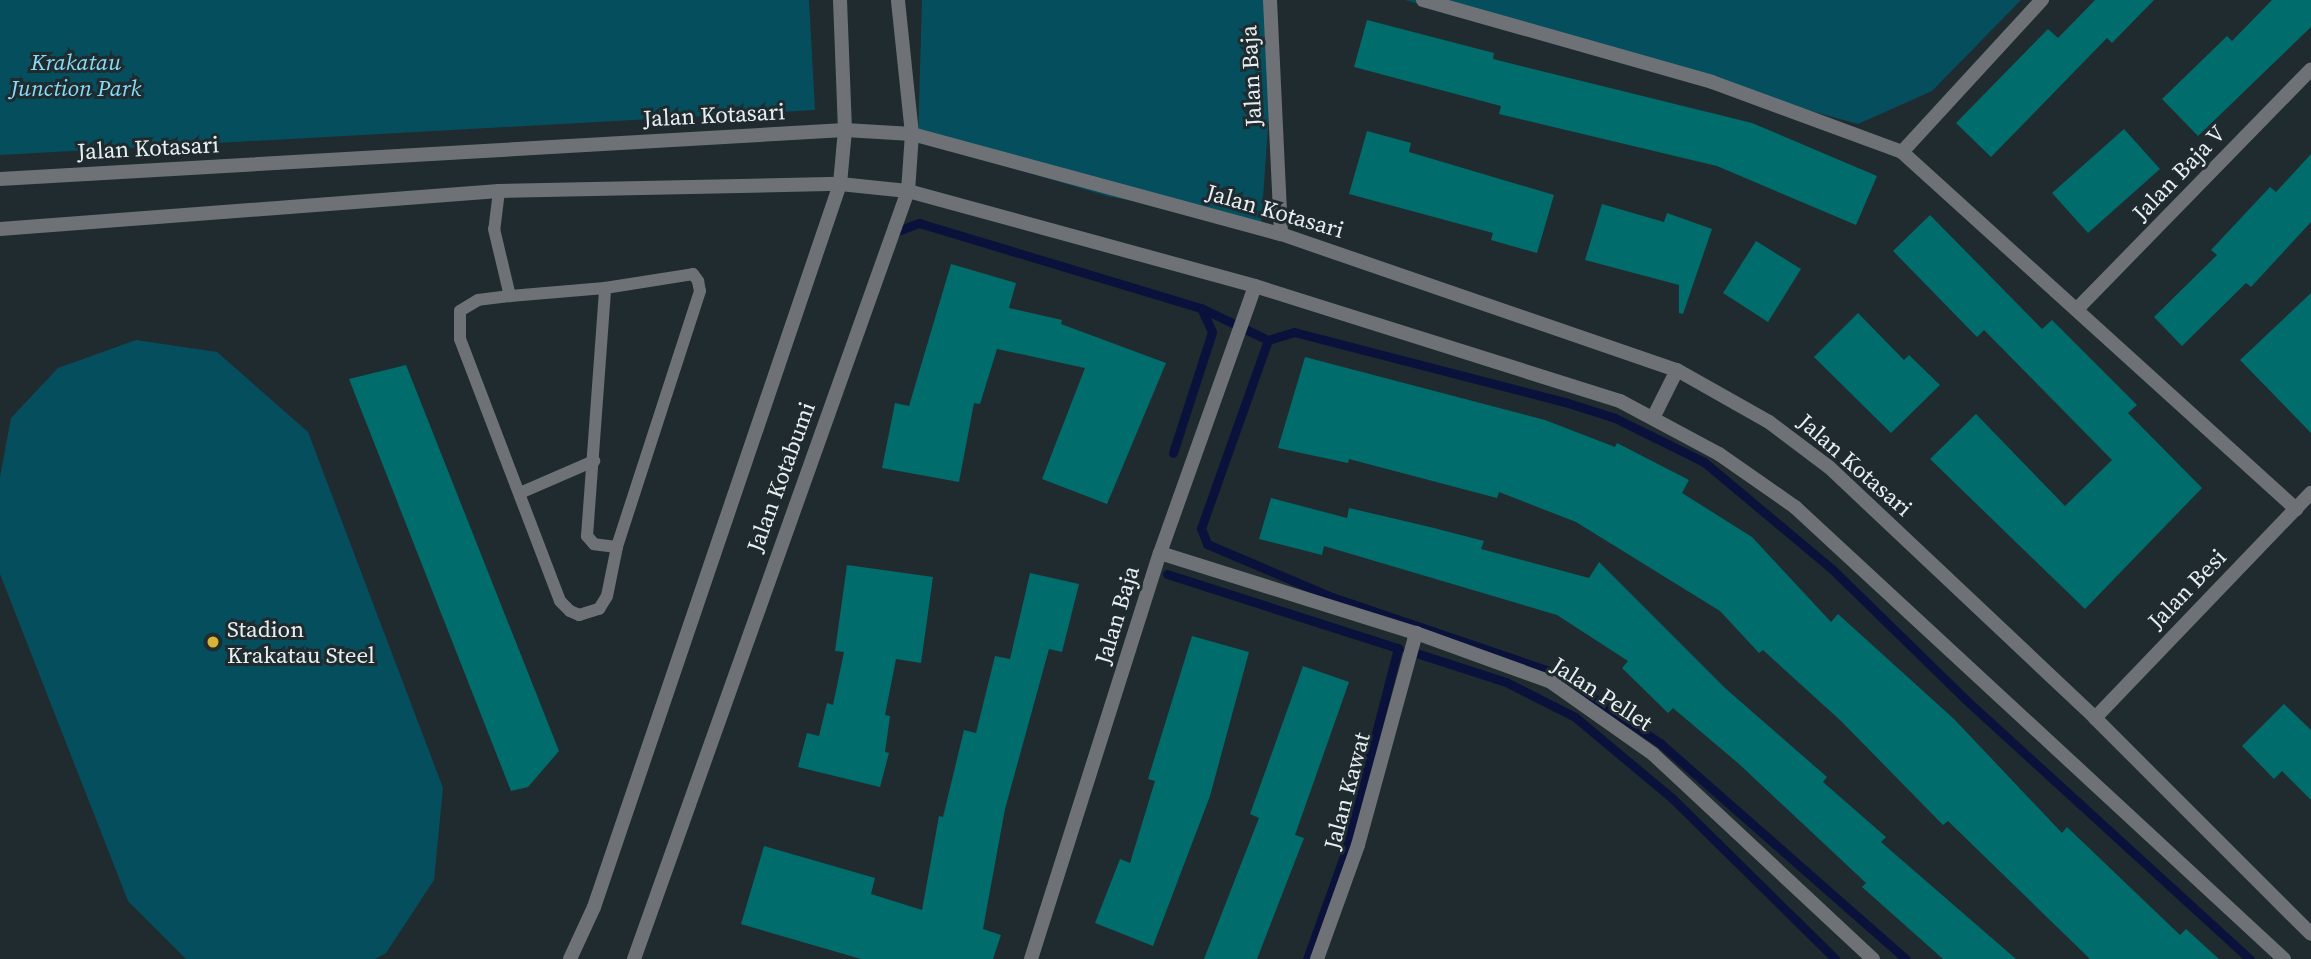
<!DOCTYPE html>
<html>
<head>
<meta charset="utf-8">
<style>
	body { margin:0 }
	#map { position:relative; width:2311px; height:959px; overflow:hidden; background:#202b2f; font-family:"Source Serif 4",serif }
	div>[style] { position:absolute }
	.green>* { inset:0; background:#054e5e }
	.stream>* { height:9px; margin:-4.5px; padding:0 4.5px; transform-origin:4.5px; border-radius:4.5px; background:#0a123c }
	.building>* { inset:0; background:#006c6b }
	.lane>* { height:12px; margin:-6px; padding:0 6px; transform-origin:6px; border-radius:6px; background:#6e7276 }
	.street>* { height:14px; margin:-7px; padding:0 7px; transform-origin:7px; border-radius:7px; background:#6e7276 }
	.dots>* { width:19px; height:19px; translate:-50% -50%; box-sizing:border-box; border:4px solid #202b2f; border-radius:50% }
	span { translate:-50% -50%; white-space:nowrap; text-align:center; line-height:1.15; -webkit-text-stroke:6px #202b2f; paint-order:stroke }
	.park-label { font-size:23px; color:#88dcf6; font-style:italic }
	.street-label { font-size:23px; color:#e8eff1 }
	.poi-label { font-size:23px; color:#e8eff1 }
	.left { translate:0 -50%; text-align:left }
</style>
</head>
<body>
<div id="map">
	<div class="green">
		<i style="clip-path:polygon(0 0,809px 0,815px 110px,0 155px)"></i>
		<i style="clip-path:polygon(922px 0,1277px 0,1261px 226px,1107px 196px,918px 140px)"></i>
		<i style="clip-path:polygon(1405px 0,2021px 0,1932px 91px,1858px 124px)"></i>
		<i style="clip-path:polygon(136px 340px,217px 352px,308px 432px,443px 788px,434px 880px,386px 953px,375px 959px,186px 959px,128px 901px,0 574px,0 477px,11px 418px,58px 368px)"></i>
	</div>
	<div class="stream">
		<i style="left:895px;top:232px;width:26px;rotate:-21deg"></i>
		<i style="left:919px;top:223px;width:295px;rotate:16.8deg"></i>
		<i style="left:1201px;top:308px;width:26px;rotate:65deg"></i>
		<i style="left:1212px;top:332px;width:127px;rotate:107.9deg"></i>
		<i style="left:1201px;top:308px;width:74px;rotate:25.5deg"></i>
		<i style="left:1268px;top:340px;width:27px;rotate:-17deg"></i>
		<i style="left:1294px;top:332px;width:280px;rotate:14.5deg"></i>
		<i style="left:1565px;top:402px;width:52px;rotate:17.7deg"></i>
		<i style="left:1615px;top:418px;width:99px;rotate:26.3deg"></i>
		<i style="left:1704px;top:462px;width:167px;rotate:39.9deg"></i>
		<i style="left:1832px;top:569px;width:186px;rotate:44.3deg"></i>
		<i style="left:1965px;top:699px;width:386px;rotate:42.4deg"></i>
		<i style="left:1268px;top:340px;width:200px;rotate:109.6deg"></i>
		<i style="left:1201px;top:528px;width:17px;rotate:69deg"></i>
		<i style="left:1207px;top:544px;width:136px;rotate:23deg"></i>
		<i style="left:1332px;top:597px;width:239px;rotate:18.8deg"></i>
		<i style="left:1558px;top:674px;width:123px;rotate:34.1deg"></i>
		<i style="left:1660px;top:743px;width:327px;rotate:41.3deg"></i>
		<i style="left:1167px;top:574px;width:243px;rotate:17.8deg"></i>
		<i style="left:1398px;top:648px;width:212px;rotate:104.5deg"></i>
		<i style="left:1345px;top:853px;width:113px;rotate:109.7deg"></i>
		<i style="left:1407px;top:650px;width:104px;rotate:17.9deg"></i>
		<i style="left:1506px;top:682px;width:77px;rotate:26.9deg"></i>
		<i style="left:1575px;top:717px;width:126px;rotate:39.9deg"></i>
		<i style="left:1672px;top:798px;width:229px;rotate:44.6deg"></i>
	</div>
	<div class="building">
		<i style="clip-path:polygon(2095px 0,2154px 0,2112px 43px,2107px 38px,1991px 157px,1956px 123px,2048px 29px,2058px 38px)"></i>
		<i style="clip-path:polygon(2272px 0,2311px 0,2311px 27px,2198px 136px,2162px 99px,2227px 36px,2232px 41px)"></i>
		<i style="clip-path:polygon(1367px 20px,1494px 53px,1493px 59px,1752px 123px,1877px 176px,1856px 225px,1717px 166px,1499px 114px,1501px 106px,1354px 67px)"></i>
		<i style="clip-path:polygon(2124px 129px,2160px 169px,2088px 233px,2052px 193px)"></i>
		<i style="clip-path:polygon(1367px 131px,1411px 143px,1409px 152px,1554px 195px,1537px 253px,1491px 240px,1493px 233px,1349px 194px)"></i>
		<i style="clip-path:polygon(2311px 154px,2311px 222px,2251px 287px,2246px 283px,2182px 346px,2154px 317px,2217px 255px,2211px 250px,2270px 187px,2276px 192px)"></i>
		<i style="clip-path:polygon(1602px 204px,1664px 222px,1667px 213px,1712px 229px,1683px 314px,1679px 313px,1679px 285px,1585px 260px)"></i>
		<i style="clip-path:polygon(1930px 215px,2042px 329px,2052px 320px,2137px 405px,2128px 413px,2202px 488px,2085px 609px,1930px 459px,1976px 414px,2065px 506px,2112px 460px,1984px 330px,1977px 337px,1893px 251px)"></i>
		<i style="clip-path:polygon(1756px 241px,1801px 269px,1768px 322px,1723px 293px)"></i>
		<i style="clip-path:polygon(951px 264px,1016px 283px,1009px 308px,1062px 320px,1061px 324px,1166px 363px,1107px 504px,1042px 479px,1085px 368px,997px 349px,980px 404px,974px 403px,959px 482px,882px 468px,895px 403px,909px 406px)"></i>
		<i style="clip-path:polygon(2311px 293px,2311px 433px,2240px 360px)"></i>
		<i style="clip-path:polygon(1858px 313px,1904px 360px,1909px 355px,1940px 385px,1891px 433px,1814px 357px)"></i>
		<i style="clip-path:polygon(1305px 357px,1545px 420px,1615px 447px,1617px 443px,1689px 480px,1682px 493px,1752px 537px,1831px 622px,1838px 614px,1954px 719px,2062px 833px,2067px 827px,2180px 935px,2186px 929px,2219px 959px,2090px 959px,1948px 821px,1943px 825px,1841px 721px,1763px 650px,1759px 653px,1720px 611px,1576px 522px,1499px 492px,1497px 498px,1349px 459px,1348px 463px,1278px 448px)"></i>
		<i style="clip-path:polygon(406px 365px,559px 751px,528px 787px,511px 791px,349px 379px)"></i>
		<i style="clip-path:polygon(1271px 498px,1347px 518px,1349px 508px,1430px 527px,1484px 541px,1481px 549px,1589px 578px,1599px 562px,1725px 688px,1827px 777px,1823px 782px,1886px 837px,1881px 842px,2016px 959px,1943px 959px,1862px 887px,1866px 883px,1739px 764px,1673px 708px,1668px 713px,1622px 668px,1628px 661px,1557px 615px,1324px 546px,1322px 555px,1259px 539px)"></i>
		<i style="clip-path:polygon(847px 565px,933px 577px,921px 663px,896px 659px,885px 715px,890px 716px,885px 752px,889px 753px,880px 787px,798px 767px,807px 733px,819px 736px,827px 703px,833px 705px,844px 652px,835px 651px)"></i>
		<i style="clip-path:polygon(1030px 573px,1079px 584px,1062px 652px,1049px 649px,1005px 809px,983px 929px,1001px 935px,993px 959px,861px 959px,741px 924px,764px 846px,875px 878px,871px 894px,922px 910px,939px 816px,943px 817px,964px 730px,976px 733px,995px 656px,1010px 659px)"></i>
		<i style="clip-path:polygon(1192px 636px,1249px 652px,1210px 796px,1153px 946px,1095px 923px,1120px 859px,1130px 863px,1155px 781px,1148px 779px)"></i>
		<i style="clip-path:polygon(1303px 666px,1349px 682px,1295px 835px,1304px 838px,1257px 959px,1204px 959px,1259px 818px,1250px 814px)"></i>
		<i style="clip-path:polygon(2284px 704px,2311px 730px,2311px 800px,2282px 771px,2274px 779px,2242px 746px)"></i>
	</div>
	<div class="lane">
		<i style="left:499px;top:191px;width:38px;rotate:97deg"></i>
		<i style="left:494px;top:229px;width:69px;rotate:76.6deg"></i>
		<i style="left:510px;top:296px;width:95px;rotate:-4.8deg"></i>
		<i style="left:605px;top:288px;width:89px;rotate:-9deg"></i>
		<i style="left:693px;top:274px;width:9px;rotate:54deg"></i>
		<i style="left:698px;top:281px;width:10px;rotate:79deg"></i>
		<i style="left:700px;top:291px;width:269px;rotate:108deg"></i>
		<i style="left:617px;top:547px;width:23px;rotate:-173deg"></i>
		<i style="left:594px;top:544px;width:11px;rotate:-131deg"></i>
		<i style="left:587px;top:536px;width:249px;rotate:-85.8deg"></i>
		<i style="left:510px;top:296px;width:32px;rotate:173deg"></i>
		<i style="left:478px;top:300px;width:21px;rotate:149deg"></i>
		<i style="left:460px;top:311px;width:28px;rotate:90deg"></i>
		<i style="left:460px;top:339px;width:280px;rotate:69.1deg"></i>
		<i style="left:560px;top:601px;width:14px;rotate:45deg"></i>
		<i style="left:570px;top:611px;width:10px;rotate:24deg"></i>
		<i style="left:579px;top:615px;width:21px;rotate:-17deg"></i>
		<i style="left:599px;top:609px;width:15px;rotate:-58deg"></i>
		<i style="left:607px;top:596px;width:50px;rotate:-78.5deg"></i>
		<i style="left:520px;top:493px;width:81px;rotate:-23.4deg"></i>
	</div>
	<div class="street">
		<i style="left:1270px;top:0;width:234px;rotate:87.3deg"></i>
		<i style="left:1423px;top:0;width:300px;rotate:15.8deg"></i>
		<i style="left:1712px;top:82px;width:202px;rotate:20.2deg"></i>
		<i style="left:1902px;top:152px;width:532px;rotate:42.18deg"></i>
		<i style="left:1902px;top:152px;width:207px;rotate:-47.4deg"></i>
		<i style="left:0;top:179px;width:846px;rotate:-3.32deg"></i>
		<i style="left:845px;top:130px;width:67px;rotate:3.4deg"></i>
		<i style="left:912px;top:134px;width:382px;rotate:15.2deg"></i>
		<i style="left:1281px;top:234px;width:419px;rotate:19deg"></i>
		<i style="left:1677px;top:370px;width:106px;rotate:29.5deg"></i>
		<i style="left:1769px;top:422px;width:75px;rotate:36.9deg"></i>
		<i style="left:1829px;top:467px;width:366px;rotate:43.3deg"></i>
		<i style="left:2095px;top:718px;width:305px;rotate:45deg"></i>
		<i style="left:0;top:229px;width:500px;rotate:-4.35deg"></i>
		<i style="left:499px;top:191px;width:341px;rotate:-1.2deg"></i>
		<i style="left:840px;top:184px;width:68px;rotate:5.9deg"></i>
		<i style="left:908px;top:191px;width:360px;rotate:15.3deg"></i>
		<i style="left:1255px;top:286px;width:383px;rotate:17.5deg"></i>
		<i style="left:1620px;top:401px;width:112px;rotate:28.2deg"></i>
		<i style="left:1719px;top:454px;width:93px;rotate:34.9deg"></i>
		<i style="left:1795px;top:507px;width:666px;rotate:42.75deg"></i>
		<i style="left:2079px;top:307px;width:332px;rotate:-45.7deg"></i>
		<i style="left:1654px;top:416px;width:51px;rotate:-63.4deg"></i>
		<i style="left:1160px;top:553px;width:268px;rotate:17.4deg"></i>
		<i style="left:1416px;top:633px;width:144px;rotate:19.9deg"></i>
		<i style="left:1551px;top:682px;width:125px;rotate:35.2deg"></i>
		<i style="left:1653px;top:754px;width:301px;rotate:43deg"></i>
		<i style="left:2095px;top:718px;width:312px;rotate:-46.2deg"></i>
		<i style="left:570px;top:959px;width:57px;rotate:-65.2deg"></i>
		<i style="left:594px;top:907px;width:764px;rotate:-71.21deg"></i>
		<i style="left:840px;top:184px;width:54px;rotate:-84.7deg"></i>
		<i style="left:845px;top:130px;width:130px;rotate:-92.2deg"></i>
		<i style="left:634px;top:959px;width:815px;rotate:-70.37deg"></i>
		<i style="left:908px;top:191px;width:57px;rotate:-86deg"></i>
		<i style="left:912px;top:134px;width:135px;rotate:-96deg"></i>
		<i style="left:1031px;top:959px;width:426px;rotate:-72.4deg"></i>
		<i style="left:1160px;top:553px;width:283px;rotate:-70.4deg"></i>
		<i style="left:1317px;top:959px;width:121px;rotate:-70.2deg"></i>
		<i style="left:1358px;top:845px;width:220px;rotate:-74.7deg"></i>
	</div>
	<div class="dots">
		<i style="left:213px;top:642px;background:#d7b434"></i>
	</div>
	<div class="park-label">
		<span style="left:76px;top:75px">Krakatau<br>Junction Park</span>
	</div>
	<div class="street-label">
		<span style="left:1251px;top:76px;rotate:-93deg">Jalan Baja</span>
		<span style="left:714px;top:115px;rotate:-3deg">Jalan Kotasari</span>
		<span style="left:148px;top:148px;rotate:-3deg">Jalan Kotasari</span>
		<span style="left:2179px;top:173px;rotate:-46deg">Jalan Baja V</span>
		<span style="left:1275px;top:211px;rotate:16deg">Jalan Kotasari</span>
		<span style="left:1855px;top:465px;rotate:41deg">Jalan Kotasari</span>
		<span style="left:781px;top:477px;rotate:-70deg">Jalan Kotabumi</span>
		<span style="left:2187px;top:589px;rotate:-46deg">Jalan Besi</span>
		<span style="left:1117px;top:615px;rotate:-73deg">Jalan Baja</span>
		<span style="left:1602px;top:694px;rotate:33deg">Jalan Pellet</span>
		<span style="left:1347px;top:791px;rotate:-75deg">Jalan Kawat</span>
	</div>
	<div class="poi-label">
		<span class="left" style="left:227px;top:642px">Stadion<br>Krakatau Steel</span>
	</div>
</div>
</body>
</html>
